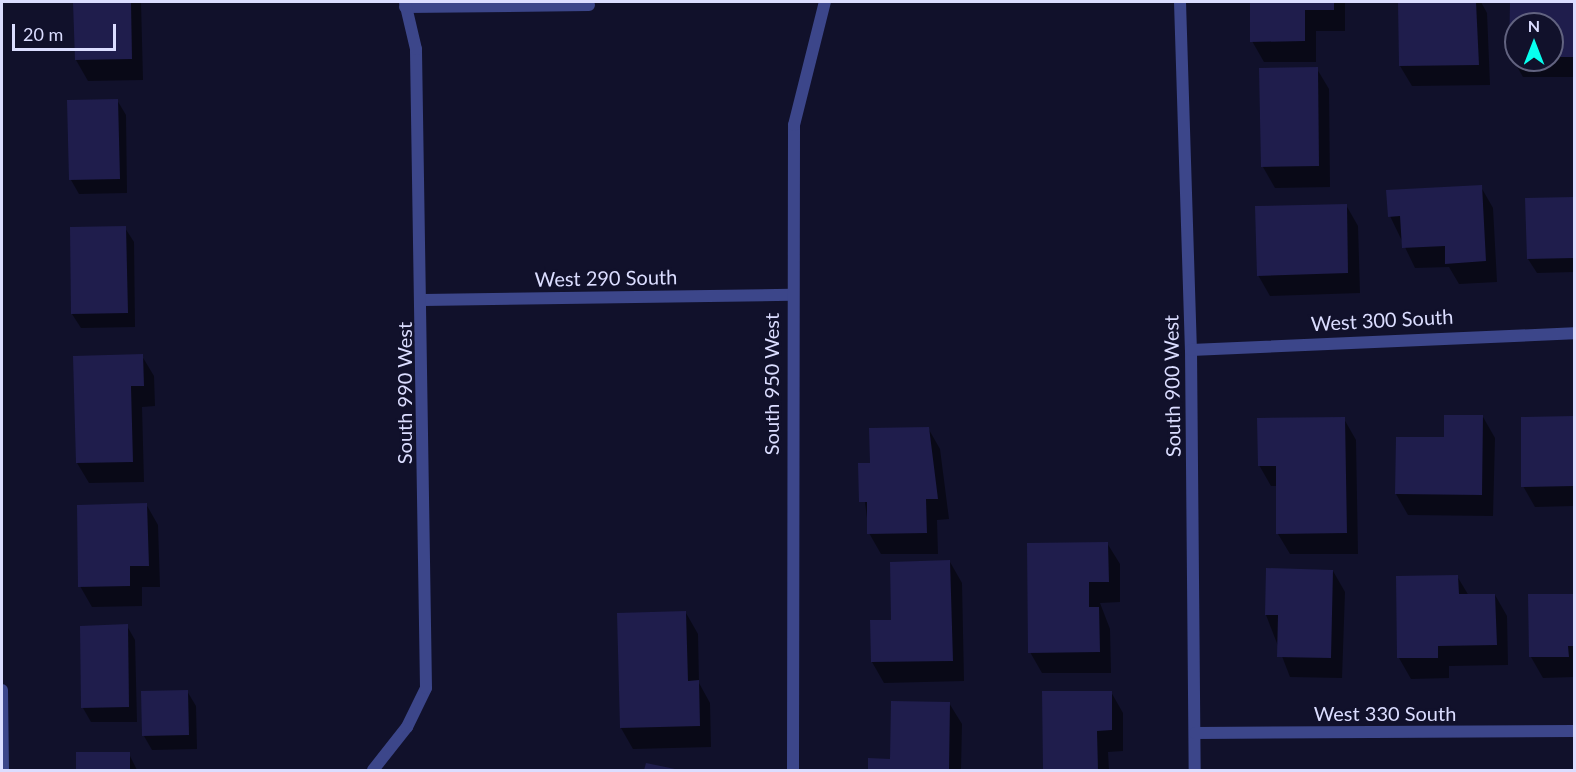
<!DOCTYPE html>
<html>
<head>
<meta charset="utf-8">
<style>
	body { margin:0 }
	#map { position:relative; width:1576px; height:772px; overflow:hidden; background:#11112b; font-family:Lato,sans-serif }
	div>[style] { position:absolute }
	.shadow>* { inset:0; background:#0007 }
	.building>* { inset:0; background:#1f1d4c }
	.street>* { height:12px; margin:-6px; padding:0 6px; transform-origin:6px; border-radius:6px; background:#3c468a }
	span { translate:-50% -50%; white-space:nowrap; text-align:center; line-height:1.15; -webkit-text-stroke:4.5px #11112b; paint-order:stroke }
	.street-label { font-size:20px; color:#dbddff }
	.frame { position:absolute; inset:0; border:3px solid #dbddff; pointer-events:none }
	.north { position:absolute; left:1504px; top:12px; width:60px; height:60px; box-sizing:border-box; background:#11112b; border:2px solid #626380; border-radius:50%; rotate:0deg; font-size:16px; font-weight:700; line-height:24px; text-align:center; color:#dbddff }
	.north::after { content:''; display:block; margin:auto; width:21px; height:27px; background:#07ffef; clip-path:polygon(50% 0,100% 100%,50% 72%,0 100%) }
	.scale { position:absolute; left:12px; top:24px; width:104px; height:27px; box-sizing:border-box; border:3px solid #dbddff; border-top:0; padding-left:8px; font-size:18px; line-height:21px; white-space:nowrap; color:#dbddff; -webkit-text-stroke:4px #11112b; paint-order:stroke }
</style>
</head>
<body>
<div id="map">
	<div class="shadow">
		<i style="clip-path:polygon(75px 2px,141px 2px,143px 80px,88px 81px,76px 60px)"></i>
		<i style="clip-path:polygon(1251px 2px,1345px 2px,1345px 31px,1316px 31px,1316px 62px,1264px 62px,1252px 41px)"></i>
		<i style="clip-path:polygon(1400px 2px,1481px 2px,1487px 13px,1490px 85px,1412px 86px,1400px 66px)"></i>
		<i style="clip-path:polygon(evenodd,1512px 2px,1574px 2px,1574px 77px,1523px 77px,1511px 56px,1512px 2px,1516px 24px,1552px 24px,1552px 60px,1516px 60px,1516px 24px)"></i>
		<i style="clip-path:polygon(1317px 69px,1329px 89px,1330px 187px,1275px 188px,1263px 167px)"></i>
		<i style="clip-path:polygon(117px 100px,126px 115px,127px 193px,79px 194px,71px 180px)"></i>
		<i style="clip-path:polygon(1481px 187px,1493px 208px,1497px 282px,1459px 284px,1449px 267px,1415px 268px,1390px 216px)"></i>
		<i style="clip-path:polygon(1574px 198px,1574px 272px,1537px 273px,1528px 259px,1527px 199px)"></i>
		<i style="clip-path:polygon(1346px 205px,1358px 226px,1360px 293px,1270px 296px,1258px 275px)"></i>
		<i style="clip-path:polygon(125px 228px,134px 242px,135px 327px,81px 328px,72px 314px)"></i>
		<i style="clip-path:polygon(142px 356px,154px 376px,155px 406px,142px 407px,144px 482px,89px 483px,77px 463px)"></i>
		<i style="clip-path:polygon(1483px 417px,1495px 438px,1493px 516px,1408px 515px,1396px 494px)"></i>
		<i style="clip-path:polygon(1522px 418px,1574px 418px,1574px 506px,1535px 507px,1523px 486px)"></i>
		<i style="clip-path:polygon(1344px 419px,1356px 440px,1358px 554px,1290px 554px,1278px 534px,1277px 486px,1271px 486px,1259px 465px)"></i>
		<i style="clip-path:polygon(928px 428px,940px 449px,949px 519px,937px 520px,938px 554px,881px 554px,869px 533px,860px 465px,871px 465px)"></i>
		<i style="clip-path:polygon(146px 504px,158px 525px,160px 587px,142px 587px,142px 606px,92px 607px,80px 586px)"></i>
		<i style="clip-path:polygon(1107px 543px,1120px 564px,1120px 602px,1100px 603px,1110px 629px,1111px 673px,1042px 673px,1030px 652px)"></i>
		<i style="clip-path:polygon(950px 562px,962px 583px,964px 681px,884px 683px,872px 662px,872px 621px,893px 621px)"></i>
		<i style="clip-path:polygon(1333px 571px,1345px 592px,1342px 678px,1290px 677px,1266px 615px)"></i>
		<i style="clip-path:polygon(1457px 576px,1469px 596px,1495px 595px,1507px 616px,1508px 665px,1449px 666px,1449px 678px,1411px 679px,1399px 658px)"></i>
		<i style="clip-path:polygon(1574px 595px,1574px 677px,1543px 678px,1531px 657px,1530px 596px)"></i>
		<i style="clip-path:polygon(686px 613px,698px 634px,699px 683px,710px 703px,711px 747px,633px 749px,621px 728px)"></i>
		<i style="clip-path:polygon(127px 626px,135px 640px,137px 722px,91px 722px,83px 708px)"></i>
		<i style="clip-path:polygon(187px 691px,196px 706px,197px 749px,152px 750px,144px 736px)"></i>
		<i style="clip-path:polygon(1111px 692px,1123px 713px,1123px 751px,1108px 752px,1109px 770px,1044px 770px,1044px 693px)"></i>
		<i style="clip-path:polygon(949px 703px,962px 724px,961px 770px,869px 770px,869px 760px,892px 760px)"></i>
		<i style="clip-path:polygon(78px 754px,129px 754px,137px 770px,78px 770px)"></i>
	</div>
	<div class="building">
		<i style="clip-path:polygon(73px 2px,131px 2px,132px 59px,75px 60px)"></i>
		<i style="clip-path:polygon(1250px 2px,1334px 2px,1334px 10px,1305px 10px,1305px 41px,1250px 42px)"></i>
		<i style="clip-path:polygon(1398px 2px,1476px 2px,1479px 65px,1399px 66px)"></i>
		<i style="clip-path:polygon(1510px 2px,1574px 2px,1574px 57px,1552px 57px,1552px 24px,1516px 24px,1516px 56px,1509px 56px)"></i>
		<i style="clip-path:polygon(1318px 67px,1319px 166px,1261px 167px,1259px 68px)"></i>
		<i style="clip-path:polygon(118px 99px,120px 179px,69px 180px,67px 100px)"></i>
		<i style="clip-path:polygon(1482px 185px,1486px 261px,1445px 264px,1445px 246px,1402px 248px,1400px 216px,1388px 217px,1386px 190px)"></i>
		<i style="clip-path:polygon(1574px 197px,1574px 258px,1527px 259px,1525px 198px)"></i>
		<i style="clip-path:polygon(1347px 204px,1348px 273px,1257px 276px,1255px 206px)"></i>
		<i style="clip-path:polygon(126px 226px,128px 313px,71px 314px,70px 227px)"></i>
		<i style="clip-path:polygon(143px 354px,144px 386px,131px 386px,133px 462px,76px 463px,73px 356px)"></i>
		<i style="clip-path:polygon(1444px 415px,1483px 415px,1482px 495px,1395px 494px,1396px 437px,1444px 437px)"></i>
		<i style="clip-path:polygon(1574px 416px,1574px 486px,1521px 487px,1521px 417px)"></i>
		<i style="clip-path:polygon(1345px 417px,1347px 533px,1276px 534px,1276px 466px,1258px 466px,1257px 418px)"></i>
		<i style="clip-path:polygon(929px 427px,938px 499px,926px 499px,927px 533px,867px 534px,867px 502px,859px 502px,858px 463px,870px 463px,869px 428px)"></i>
		<i style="clip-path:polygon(147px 503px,149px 566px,130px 566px,130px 586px,78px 587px,77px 505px)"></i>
		<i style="clip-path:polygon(1108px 542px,1109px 582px,1089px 582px,1089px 607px,1099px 607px,1100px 652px,1028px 653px,1027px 543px)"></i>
		<i style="clip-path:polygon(950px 560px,953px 661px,871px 662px,870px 620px,891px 620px,890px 562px)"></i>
		<i style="clip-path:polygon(1266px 568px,1333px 570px,1331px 658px,1277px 657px,1278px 615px,1265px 615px)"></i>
		<i style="clip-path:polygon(1458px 575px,1459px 594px,1495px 594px,1497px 645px,1438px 646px,1438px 658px,1397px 658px,1396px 576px)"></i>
		<i style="clip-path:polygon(1528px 594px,1574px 594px,1574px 646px,1568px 646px,1569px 657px,1529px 657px)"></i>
		<i style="clip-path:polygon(686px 611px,688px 681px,699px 680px,700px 726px,620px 728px,617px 613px)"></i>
		<i style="clip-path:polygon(128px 624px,129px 707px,81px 708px,80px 626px)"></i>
		<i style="clip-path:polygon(188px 690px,189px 735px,142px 736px,141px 691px)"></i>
		<i style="clip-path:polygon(1042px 691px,1112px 691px,1112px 730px,1097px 731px,1098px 770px,1043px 770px)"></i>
		<i style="clip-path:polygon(891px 701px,950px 702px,949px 770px,868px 770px,868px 758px,890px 759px)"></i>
		<i style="clip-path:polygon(76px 752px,130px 752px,130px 770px,76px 770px)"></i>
		<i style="clip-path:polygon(646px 763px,675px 769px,675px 770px,644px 770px)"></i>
	</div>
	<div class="street">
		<i style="left:1180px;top:2px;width:348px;rotate:88.2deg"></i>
		<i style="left:1191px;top:350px;width:420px;rotate:89.5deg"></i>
		<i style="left:405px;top:7px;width:184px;rotate:-0.6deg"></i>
		<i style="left:423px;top:300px;width:368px;rotate:-0.8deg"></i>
		<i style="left:1191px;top:350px;width:383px;rotate:-2.5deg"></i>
		<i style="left:2px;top:690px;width:80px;rotate:89.3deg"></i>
		<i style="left:1195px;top:733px;width:379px;rotate:-0.3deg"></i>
		<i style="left:373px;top:770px;width:55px;rotate:-51.7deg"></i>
		<i style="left:407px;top:727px;width:43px;rotate:-64deg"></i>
		<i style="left:426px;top:688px;width:639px;rotate:-90.9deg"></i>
		<i style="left:416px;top:49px;width:48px;rotate:-103.2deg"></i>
		<i style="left:793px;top:770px;width:645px;rotate:-89.91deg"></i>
		<i style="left:794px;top:125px;width:127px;rotate:-75.9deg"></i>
	</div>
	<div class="street-label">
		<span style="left:606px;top:278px;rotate:-1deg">West 290 South</span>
		<span style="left:1382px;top:320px;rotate:-3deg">West 300 South</span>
		<span style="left:771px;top:384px;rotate:-90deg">South 950 West</span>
		<span style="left:1172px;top:386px;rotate:-91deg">South 900 West</span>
		<span style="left:404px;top:393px;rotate:-90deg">South 990 West</span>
		<span style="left:1385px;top:713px">West 330 South</span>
	</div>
	<div class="frame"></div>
	<div class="north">N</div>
	<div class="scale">20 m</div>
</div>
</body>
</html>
